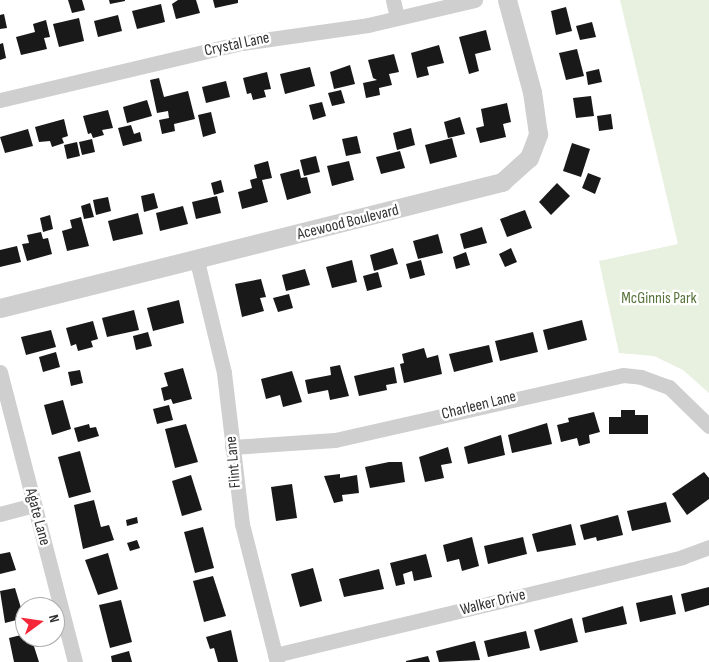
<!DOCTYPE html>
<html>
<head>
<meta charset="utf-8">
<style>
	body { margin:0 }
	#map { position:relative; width:709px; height:662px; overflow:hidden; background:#fff; font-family:"Sofia Sans Condensed",sans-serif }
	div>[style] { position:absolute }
	.green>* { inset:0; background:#e8f0e0 }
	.building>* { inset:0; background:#191919 }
	.minor>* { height:15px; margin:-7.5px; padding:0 7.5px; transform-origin:7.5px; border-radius:7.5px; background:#cfcfcf }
	.tertiary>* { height:19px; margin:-9.5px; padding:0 9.5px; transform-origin:9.5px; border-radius:9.5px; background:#cfcfcf }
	span { translate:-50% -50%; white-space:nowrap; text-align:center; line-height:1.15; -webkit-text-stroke:5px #fff; paint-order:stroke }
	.street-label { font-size:16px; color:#323232 }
	.park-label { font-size:16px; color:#56733a }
	.north { position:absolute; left:15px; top:597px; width:50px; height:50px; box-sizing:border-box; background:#fff; border:1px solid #adadad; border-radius:50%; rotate:76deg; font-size:14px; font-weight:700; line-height:20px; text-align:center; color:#323232 }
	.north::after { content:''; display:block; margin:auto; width:18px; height:22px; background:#f62739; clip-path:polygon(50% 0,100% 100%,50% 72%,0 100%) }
</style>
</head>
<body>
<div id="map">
	<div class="green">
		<i style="clip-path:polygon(620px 0,709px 0,709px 393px,683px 370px,654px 356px,619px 353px,599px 261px,678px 244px)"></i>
	</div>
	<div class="building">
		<i style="clip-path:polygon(68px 0,82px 0,85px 10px,72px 13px)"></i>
		<i style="clip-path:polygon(109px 0,125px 0,125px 1px,110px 4px)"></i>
		<i style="clip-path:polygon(178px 0,196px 0,200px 13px,176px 19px,172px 4px)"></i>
		<i style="clip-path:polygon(213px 0,238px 0,238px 3px,215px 8px)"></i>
		<i style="clip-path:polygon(161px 4px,165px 22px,137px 29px,132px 11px)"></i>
		<i style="clip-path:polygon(566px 7px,572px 31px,556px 35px,551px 11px)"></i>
		<i style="clip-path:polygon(4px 14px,7px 28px,0 29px,0 15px)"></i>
		<i style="clip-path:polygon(118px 15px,122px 31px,98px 37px,94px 21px)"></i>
		<i style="clip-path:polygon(79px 18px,84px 41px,59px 47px,53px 24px)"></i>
		<i style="clip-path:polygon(46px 20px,50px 37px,44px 38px,47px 49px,21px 55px,16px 37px,35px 32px,33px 24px)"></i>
		<i style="clip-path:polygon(592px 22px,596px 37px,580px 40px,576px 26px)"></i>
		<i style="clip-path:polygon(486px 30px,491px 50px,475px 54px,479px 71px,469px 74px,459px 37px)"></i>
		<i style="clip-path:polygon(3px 43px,6px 58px,0 60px,0 44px)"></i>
		<i style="clip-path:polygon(439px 45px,444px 63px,427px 67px,429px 75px,417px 78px,411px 53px)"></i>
		<i style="clip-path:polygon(577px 49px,584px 76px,566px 80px,559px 53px)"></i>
		<i style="clip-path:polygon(394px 54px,399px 72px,389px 74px,392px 85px,379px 88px,380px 95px,366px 98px,363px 83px,377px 80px,373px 78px,368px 60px)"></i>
		<i style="clip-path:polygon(350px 65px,355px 84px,334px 89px,330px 72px)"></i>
		<i style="clip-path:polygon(310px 67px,315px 86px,285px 94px,280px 74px)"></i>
		<i style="clip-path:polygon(599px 69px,602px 82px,588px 85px,586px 72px)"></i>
		<i style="clip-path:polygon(267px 72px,271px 89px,264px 90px,266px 97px,253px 100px,251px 93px,247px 94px,243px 78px)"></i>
		<i style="clip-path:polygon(159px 78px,164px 97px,188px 91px,195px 119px,174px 124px,175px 131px,162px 134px,159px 120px,169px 118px,168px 111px,157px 113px,150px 80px)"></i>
		<i style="clip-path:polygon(226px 81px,230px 97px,206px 103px,202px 87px)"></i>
		<i style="clip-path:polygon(341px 90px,345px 103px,332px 106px,328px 93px)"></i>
		<i style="clip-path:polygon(591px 96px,594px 116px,576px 118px,573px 98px)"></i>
		<i style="clip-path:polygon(147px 100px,152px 116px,127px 123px,123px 107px)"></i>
		<i style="clip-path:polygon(322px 102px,326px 116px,313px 120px,309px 105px)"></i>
		<i style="clip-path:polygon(507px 103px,511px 122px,503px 124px,506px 137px,480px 143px,476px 128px,484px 126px,481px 109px)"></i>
		<i style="clip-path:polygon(108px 110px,113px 128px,102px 130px,104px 135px,93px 138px,91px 133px,88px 134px,83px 116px)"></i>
		<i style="clip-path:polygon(211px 112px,216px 133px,203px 137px,198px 115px)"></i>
		<i style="clip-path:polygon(611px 114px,613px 129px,599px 131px,597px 116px)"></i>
		<i style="clip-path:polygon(460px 117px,465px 134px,448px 138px,444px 122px)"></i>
		<i style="clip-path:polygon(64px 119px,68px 136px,62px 138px,64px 143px,52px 147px,50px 141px,39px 142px,35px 127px)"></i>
		<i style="clip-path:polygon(131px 125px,134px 134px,140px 132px,142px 141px,123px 146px,118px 128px)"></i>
		<i style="clip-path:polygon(411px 128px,415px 145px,397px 150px,393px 133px)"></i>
		<i style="clip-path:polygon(28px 129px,33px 146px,5px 153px,0 137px)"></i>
		<i style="clip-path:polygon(357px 136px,361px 153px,346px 156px,342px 139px)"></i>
		<i style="clip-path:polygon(452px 138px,457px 157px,430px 164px,425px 145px)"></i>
		<i style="clip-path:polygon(92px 139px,95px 152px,82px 155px,79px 142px)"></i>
		<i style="clip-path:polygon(77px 142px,80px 156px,67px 159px,64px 145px)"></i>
		<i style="clip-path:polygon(572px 143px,590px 149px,581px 177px,563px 171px)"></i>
		<i style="clip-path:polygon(400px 151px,405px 168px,381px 174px,376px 157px)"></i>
		<i style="clip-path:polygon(316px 156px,320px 172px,304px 176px,300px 160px)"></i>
		<i style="clip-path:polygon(268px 161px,272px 178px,262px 180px,268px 202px,242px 209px,238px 192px,252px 188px,250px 180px,257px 178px,254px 165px)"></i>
		<i style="clip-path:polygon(349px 161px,354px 180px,332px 186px,327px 166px)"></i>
		<i style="clip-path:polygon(299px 169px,301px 178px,307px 177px,311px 193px,287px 200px,280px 174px)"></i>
		<i style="clip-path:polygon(588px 173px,601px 178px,595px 194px,582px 188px)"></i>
		<i style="clip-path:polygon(221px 180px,224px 192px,214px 195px,211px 183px)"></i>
		<i style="clip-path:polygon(557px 183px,570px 196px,551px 215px,539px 202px)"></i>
		<i style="clip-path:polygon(154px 193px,158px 208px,144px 212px,141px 196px)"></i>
		<i style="clip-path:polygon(217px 196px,221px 213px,196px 219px,192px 202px)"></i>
		<i style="clip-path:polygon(108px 197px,111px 211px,96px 215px,93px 200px)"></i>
		<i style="clip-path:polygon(90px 203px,94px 217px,84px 219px,81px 206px)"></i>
		<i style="clip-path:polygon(183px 206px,188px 224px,160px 231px,156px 213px)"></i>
		<i style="clip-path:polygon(525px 210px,532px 228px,507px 237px,500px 219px)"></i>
		<i style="clip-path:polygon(138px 213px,143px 234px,113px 241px,108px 221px)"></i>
		<i style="clip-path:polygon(50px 215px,53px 229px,43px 232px,40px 218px)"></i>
		<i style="clip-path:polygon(81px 217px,89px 246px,67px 251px,62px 231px,72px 228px,70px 220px)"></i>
		<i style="clip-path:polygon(482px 227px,487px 243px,464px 249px,460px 234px)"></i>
		<i style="clip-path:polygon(41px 232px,43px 239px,48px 238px,52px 254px,27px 261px,22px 244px,29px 243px,27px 235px)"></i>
		<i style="clip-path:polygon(438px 234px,443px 253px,418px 259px,413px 241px)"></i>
		<i style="clip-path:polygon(17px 246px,21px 262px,0 267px,0 250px)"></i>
		<i style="clip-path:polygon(393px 248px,398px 264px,374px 271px,370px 255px)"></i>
		<i style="clip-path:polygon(511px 248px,517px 262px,505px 267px,499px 254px)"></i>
		<i style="clip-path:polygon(466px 252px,470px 265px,456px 269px,453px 257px)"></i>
		<i style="clip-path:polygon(352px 260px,357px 282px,332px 288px,326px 267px)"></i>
		<i style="clip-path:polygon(421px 260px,425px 275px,410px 279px,406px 264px)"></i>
		<i style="clip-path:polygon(305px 269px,310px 285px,286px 291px,282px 275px)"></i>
		<i style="clip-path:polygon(378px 272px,382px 287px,367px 291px,363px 276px)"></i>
		<i style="clip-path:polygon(261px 279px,266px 297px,260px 298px,264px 311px,242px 317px,235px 284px)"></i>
		<i style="clip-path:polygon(289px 294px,293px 308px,278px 312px,273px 298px)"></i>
		<i style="clip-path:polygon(179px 300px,184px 323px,153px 331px,147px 308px)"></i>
		<i style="clip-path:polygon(134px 310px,139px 330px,107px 337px,102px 318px)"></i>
		<i style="clip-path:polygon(582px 320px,587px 340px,548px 350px,543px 330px)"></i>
		<i style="clip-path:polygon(93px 321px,98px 339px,91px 341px,93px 347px,78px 351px,76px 344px,71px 346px,66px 328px)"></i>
		<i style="clip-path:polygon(51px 330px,56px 347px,26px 355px,21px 337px)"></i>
		<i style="clip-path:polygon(148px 332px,152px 346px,136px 350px,133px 336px)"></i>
		<i style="clip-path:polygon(533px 332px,538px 352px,500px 361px,495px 341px)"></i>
		<i style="clip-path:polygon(489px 345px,493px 362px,454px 372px,449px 354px)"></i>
		<i style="clip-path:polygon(424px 348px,427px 358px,438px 355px,442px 374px,404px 383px,400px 364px,404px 363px,402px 354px)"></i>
		<i style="clip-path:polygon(56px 352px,60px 367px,43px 372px,39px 357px)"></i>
		<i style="clip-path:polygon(340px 365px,349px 396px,330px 400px,328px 390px,308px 394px,305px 380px,331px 375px,330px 367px)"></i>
		<i style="clip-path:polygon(394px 367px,397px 383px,386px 385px,387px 390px,359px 396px,354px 376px)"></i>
		<i style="clip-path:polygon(183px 368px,192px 399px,173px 404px,171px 399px,164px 401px,161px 388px,168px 386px,164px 373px)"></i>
		<i style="clip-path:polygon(80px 370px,83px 383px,71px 386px,68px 372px)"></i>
		<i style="clip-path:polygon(292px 371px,302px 402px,283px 407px,280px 395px,266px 399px,261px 379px)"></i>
		<i style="clip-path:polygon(63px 400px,71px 429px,52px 435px,44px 405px)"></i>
		<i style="clip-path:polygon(169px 405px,173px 420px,157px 424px,153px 409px)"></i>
		<i style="clip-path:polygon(621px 410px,635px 410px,635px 415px,648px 415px,648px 434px,609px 434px,609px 417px,621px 417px)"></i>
		<i style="clip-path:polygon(594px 412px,600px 432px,589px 435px,590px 443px,579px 446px,577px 438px,561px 442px,557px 425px,569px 422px,568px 418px)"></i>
		<i style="clip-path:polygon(547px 423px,552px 444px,512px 453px,508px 435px)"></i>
		<i style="clip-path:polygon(89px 424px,90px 428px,96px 427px,99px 436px,78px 442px,74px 428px)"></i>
		<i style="clip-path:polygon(186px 424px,198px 462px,175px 468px,165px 429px)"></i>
		<i style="clip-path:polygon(501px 435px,505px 455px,468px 464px,464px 447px)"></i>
		<i style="clip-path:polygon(448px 447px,452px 463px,441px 465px,444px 478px,425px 482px,419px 457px)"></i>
		<i style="clip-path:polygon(80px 451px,91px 492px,69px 498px,58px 457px)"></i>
		<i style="clip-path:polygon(389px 462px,402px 462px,405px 482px,370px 488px,365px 467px)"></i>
		<i style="clip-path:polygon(704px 472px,709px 478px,709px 499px,687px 515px,672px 494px)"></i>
		<i style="clip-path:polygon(340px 474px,340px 478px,357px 475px,359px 493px,342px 495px,343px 501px,334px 503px,324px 476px)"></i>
		<i style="clip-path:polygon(191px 475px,202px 510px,182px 516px,172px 481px)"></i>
		<i style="clip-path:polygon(292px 484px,297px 518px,276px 521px,271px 487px)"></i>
		<i style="clip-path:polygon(94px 500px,101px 527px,109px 525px,114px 540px,83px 549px,74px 505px)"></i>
		<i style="clip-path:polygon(666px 502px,671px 522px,632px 531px,627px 511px)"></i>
		<i style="clip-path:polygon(618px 515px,623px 535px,597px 541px,596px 537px,584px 540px,580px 525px)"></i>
		<i style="clip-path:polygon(137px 517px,138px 523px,127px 526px,126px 520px)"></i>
		<i style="clip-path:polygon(571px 524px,576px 545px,537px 552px,532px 534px)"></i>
		<i style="clip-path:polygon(203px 527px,214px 568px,195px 573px,184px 532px)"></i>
		<i style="clip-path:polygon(472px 537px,479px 566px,462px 571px,459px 559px,447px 562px,443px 545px)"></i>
		<i style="clip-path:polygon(523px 537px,527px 554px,488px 564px,484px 546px)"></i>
		<i style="clip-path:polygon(137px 540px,140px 548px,130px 551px,127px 543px)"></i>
		<i style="clip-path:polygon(10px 552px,16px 570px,0 574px,0 554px)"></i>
		<i style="clip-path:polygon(108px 553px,118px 589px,98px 595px,85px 560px)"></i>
		<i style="clip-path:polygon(426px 554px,432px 577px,414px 581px,412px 571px,403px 574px,405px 584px,396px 586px,390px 563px)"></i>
		<i style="clip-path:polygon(313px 568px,322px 601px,300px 607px,291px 574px)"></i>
		<i style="clip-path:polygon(379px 569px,384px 589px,344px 597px,339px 579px)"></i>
		<i style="clip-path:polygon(213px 576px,226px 616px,204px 622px,193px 581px)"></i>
		<i style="clip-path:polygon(709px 587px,709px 605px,685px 612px,681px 594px)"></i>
		<i style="clip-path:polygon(15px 588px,24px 618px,5px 623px,0 591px)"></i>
		<i style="clip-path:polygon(672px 595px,676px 614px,640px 622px,636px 603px)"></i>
		<i style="clip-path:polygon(121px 600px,132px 642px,110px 648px,99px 605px)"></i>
		<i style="clip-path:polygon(623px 606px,627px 624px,585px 633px,582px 618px)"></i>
		<i style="clip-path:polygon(572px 618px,578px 642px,540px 651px,534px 630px)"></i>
		<i style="clip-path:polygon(231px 630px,238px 662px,218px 662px,214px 648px,210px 649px,206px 637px)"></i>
		<i style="clip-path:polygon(526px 631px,530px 648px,488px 657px,484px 641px)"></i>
		<i style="clip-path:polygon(25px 634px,25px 637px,31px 637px,39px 662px,14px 662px,9px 638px)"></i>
		<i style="clip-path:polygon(475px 641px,480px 660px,439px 662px,436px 651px)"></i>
		<i style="clip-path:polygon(129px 651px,132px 662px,112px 662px,111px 656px)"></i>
		<i style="clip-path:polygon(428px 656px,430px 662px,406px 662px,406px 661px)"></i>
	</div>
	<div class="minor">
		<i style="left:393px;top:0;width:18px;rotate:77deg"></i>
		<i style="left:0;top:100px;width:249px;rotate:-13.3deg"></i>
		<i style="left:242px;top:43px;width:127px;rotate:-8.1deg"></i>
		<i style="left:368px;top:25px;width:110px;rotate:-13.2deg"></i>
		<i style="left:197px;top:261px;width:115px;rotate:76.4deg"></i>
		<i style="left:224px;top:373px;width:152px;rotate:83.2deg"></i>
		<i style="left:242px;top:524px;width:142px;rotate:75.8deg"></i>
		<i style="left:0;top:372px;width:300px;rotate:75.5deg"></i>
		<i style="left:232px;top:447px;width:103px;rotate:-3.9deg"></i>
		<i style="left:335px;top:440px;width:295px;rotate:-12.7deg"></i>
		<i style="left:623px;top:375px;width:18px;rotate:6deg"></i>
		<i style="left:641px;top:377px;width:30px;rotate:20deg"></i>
		<i style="left:669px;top:387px;width:56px;rotate:44.3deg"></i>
		<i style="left:0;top:514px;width:35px;rotate:-15deg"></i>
		<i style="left:275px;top:655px;width:419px;rotate:-13.5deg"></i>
		<i style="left:682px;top:557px;width:29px;rotate:-20deg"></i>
	</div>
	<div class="tertiary">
		<i style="left:0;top:308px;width:518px;rotate:-14.09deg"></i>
		<i style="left:502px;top:182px;width:36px;rotate:-42deg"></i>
		<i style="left:529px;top:158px;width:26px;rotate:-69deg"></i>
		<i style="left:538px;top:134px;width:42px;rotate:-98.1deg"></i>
		<i style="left:532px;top:92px;width:95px;rotate:-105.2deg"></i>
	</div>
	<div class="street-label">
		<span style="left:237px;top:45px;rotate:-12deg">Crystal Lane</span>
		<span style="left:348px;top:223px;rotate:-14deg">Acewood Boulevard</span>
		<span style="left:479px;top:406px;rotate:-14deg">Charleen Lane</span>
		<span style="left:234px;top:462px;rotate:-95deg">Flint Lane</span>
		<span style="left:37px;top:517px;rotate:75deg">Agate Lane</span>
		<span style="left:493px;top:603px;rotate:-14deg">Walker Drive</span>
	</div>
	<div class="park-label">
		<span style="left:659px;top:299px">McGinnis Park</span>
	</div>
	<div class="north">N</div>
</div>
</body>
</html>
